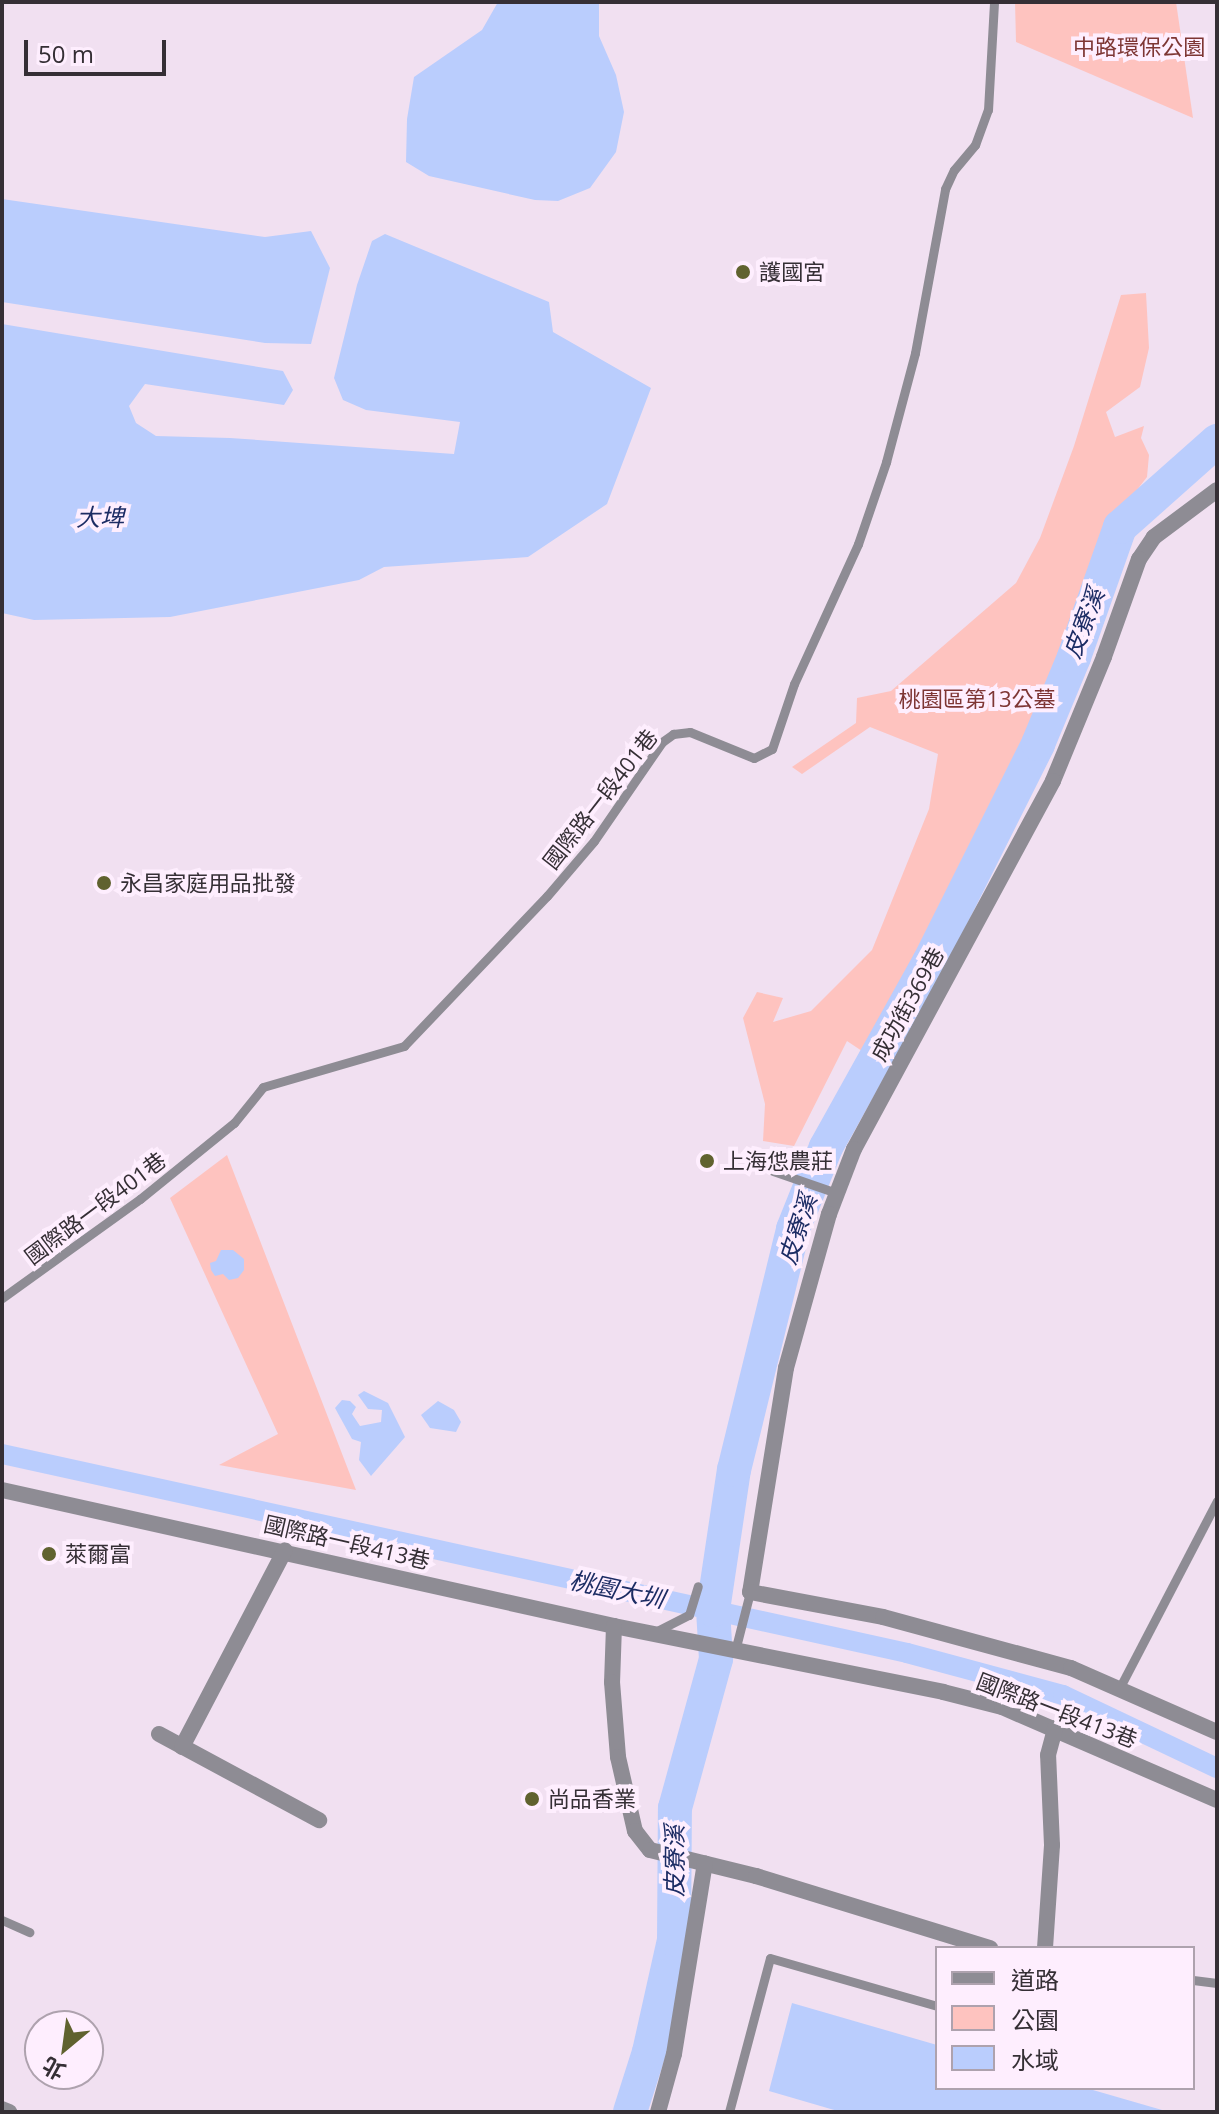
<!DOCTYPE html>
<html>
<head>
<meta charset="utf-8">
<style>
	body { margin:0 }
	#map { position:relative; width:1219px; height:2114px; overflow:hidden; background:#f1e0f1; font-family:"Open Sans","Noto Sans TC",sans-serif }
	div>[style] { position:absolute }
	.green>* { inset:0; background:#fec3bf }
	.water>* { inset:0; background:#bacdfd }
	.canal>* { height:20px; margin:-10px; padding:0 10px; transform-origin:10px; border-radius:10px; background:#bacdfd }
	.river>* { height:34px; margin:-17px; padding:0 17px; transform-origin:17px; border-radius:17px; background:#bacdfd }
	.lane>* { height:9px; margin:-4.5px; padding:0 4.5px; transform-origin:4.5px; border-radius:4.5px; background:#8e8c94 }
	.street>* { height:16px; margin:-8px; padding:0 8px; transform-origin:8px; border-radius:8px; background:#8e8c94 }
	.dots>* { width:22px; height:22px; translate:-50% -50%; box-sizing:border-box; border:4px solid #feeefe; border-radius:50% }
	span { translate:-50% -50%; white-space:nowrap; text-align:center; line-height:1.15; -webkit-text-stroke:8px #feeefe; paint-order:stroke }
	.park-label { font-size:22px; color:#7e3634 }
	.poi-label { font-size:22px; color:#352f35 }
	.left { translate:0 -50%; text-align:left }
	.street-label { font-size:22px; color:#352f35 }
	.water-label { font-size:24px; color:#1c2c64; font-style:italic }
	.frame { position:absolute; inset:0; border:4px solid #352f35; pointer-events:none }
	.legend { position:absolute; left:935px; top:1946px; width:260px; height:144px; box-sizing:border-box; background:#feeefe; border:2px solid #aea2ae; margin:0; padding:10px 14px; list-style:none; font-size:24px; color:#352f35 }
	.legend li { display:flex; align-items:center; gap:16px; height:40px }
	.legend b { width:40px; border:2px solid #aea2ae }
	.north { position:absolute; left:24px; top:2010px; width:80px; height:80px; box-sizing:border-box; background:#feeefe; border:2px solid #aea2ae; border-radius:50%; rotate:209deg; font-size:22px; font-weight:700; line-height:32px; text-align:center; color:#352f35 }
	.north::after { content:''; display:block; margin:auto; width:28px; height:36px; background:#60622f; clip-path:polygon(50% 0,100% 100%,50% 72%,0 100%) }
	.scale { position:absolute; left:24px; top:40px; width:142px; height:36px; box-sizing:border-box; border:4px solid #352f35; border-top:0; padding-left:10px; font-size:24px; line-height:28px; white-space:nowrap; color:#352f35; -webkit-text-stroke:6px #feeefe; paint-order:stroke }
</style>
</head>
<body>
<div id="map">
	<div class="green">
		<i style="clip-path:polygon(1015px 2px,1176px 2px,1193px 118px,1016px 42px)"></i>
		<i style="clip-path:polygon(1146px 293px,1149px 348px,1140px 387px,1106px 412px,1115px 437px,1144px 426px,1141px 438px,1149px 455px,1147px 477px,1109px 526px,1029px 744px,886px 1019px,865px 1053px,847px 1041px,794px 1146px,763px 1141px,765px 1104px,743px 1018px,757px 992px,783px 998px,773px 1022px,811px 1011px,872px 950px,929px 809px,938px 754px,870px 727px,802px 774px,792px 767px,856px 723px,857px 698px,891px 691px,1016px 583px,1040px 538px,1074px 446px,1121px 295px)"></i>
		<i style="clip-path:polygon(227px 1155px,356px 1490px,219px 1465px,278px 1434px,170px 1198px)"></i>
	</div>
	<div class="water">
		<i style="clip-path:polygon(498px 2px,599px 2px,599px 36px,616px 75px,624px 112px,616px 152px,590px 188px,558px 201px,535px 200px,429px 176px,406px 162px,407px 119px,414px 77px,482px 30px)"></i>
		<i style="clip-path:polygon(2px 199px,265px 237px,311px 231px,330px 268px,311px 344px,265px 343px,2px 302px)"></i>
		<i style="clip-path:polygon(385px 234px,549px 302px,553px 332px,651px 388px,607px 504px,528px 557px,384px 567px,359px 580px,170px 617px,34px 620px,2px 613px,2px 324px,283px 371px,293px 390px,284px 405px,145px 384px,129px 406px,136px 423px,156px 436px,230px 438px,454px 454px,460px 422px,366px 410px,343px 400px,334px 378px,357px 285px,372px 241px)"></i>
		<i style="clip-path:polygon(221px 1250px,233px 1250px,244px 1259px,244px 1270px,238px 1278px,229px 1280px,223px 1274px,215px 1276px,211px 1270px,210px 1263px,216px 1261px)"></i>
		<i style="clip-path:polygon(364px 1391px,388px 1403px,405px 1437px,371px 1476px,359px 1460px,361px 1442px,352px 1439px,335px 1408px,342px 1400px,350px 1401px,356px 1407px,352px 1414px,360px 1426px,381px 1422px,382px 1410px,368px 1409px,358px 1395px)"></i>
		<i style="clip-path:polygon(438px 1401px,454px 1410px,461px 1422px,456px 1432px,430px 1428px,421px 1415px)"></i>
		<i style="clip-path:polygon(792px 2003px,937px 2045px,937px 2088px,1086px 2088px,1169px 2112px,841px 2112px,769px 2091px)"></i>
	</div>
	<div class="canal">
		<i style="left:2px;top:1454px;width:927px;rotate:12.4deg"></i>
		<i style="left:907px;top:1653px;width:162px;rotate:15.1deg"></i>
		<i style="left:1063px;top:1695px;width:170px;rotate:25.4deg"></i>
	</div>
	<div class="river">
		<i style="left:630px;top:2112px;width:63px;rotate:-72.4deg"></i>
		<i style="left:649px;top:2052px;width:115px;rotate:-77.4deg"></i>
		<i style="left:674px;top:1940px;width:132px;rotate:-89.6deg"></i>
		<i style="left:675px;top:1808px;width:155px;rotate:-74.6deg"></i>
		<i style="left:716px;top:1659px;width:49px;rotate:-93.5deg"></i>
		<i style="left:713px;top:1610px;width:142px;rotate:-81.5deg"></i>
		<i style="left:734px;top:1470px;width:248px;rotate:-76.2deg"></i>
		<i style="left:793px;top:1229px;width:88px;rotate:-68.1deg"></i>
		<i style="left:826px;top:1147px;width:212px;rotate:-60.9deg"></i>
		<i style="left:929px;top:962px;width:244px;rotate:-63.4deg"></i>
		<i style="left:1038px;top:744px;width:94px;rotate:-67.5deg"></i>
		<i style="left:1074px;top:657px;width:138px;rotate:-70.5deg"></i>
		<i style="left:1120px;top:527px;width:130px;rotate:-41.6deg"></i>
	</div>
	<div class="lane">
		<i style="left:773px;top:1171px;width:68px;rotate:19deg"></i>
		<i style="left:2px;top:1298px;width:170px;rotate:-35.7deg"></i>
		<i style="left:140px;top:1199px;width:121px;rotate:-39deg"></i>
		<i style="left:234px;top:1123px;width:46px;rotate:-51.1deg"></i>
		<i style="left:263px;top:1087px;width:147px;rotate:-16.2deg"></i>
		<i style="left:404px;top:1046px;width:207px;rotate:-46.4deg"></i>
		<i style="left:547px;top:896px;width:72px;rotate:-49.5deg"></i>
		<i style="left:594px;top:841px;width:120px;rotate:-55.5deg"></i>
		<i style="left:662px;top:742px;width:14px;rotate:-36deg"></i>
		<i style="left:673px;top:734px;width:17px;rotate:-7deg"></i>
		<i style="left:690px;top:732px;width:69px;rotate:22.1deg"></i>
		<i style="left:754px;top:758px;width:20px;rotate:-27deg"></i>
		<i style="left:772px;top:749px;width:69px;rotate:-71.3deg"></i>
		<i style="left:794px;top:684px;width:154px;rotate:-65.4deg"></i>
		<i style="left:858px;top:544px;width:87px;rotate:-71.1deg"></i>
		<i style="left:886px;top:462px;width:113px;rotate:-75.1deg"></i>
		<i style="left:915px;top:353px;width:167px;rotate:-79.6deg"></i>
		<i style="left:945px;top:189px;width:21px;rotate:-65deg"></i>
		<i style="left:954px;top:170px;width:33px;rotate:-50deg"></i>
		<i style="left:975px;top:145px;width:37px;rotate:-70deg"></i>
		<i style="left:988px;top:110px;width:108px;rotate:-86.8deg"></i>
		<i style="left:655px;top:1632px;width:38px;rotate:-27deg"></i>
		<i style="left:689px;top:1615px;width:30px;rotate:-73deg"></i>
		<i style="left:735px;top:1651px;width:61px;rotate:-75.7deg"></i>
		<i style="left:1119px;top:1689px;width:212px;rotate:-62.5deg"></i>
		<i style="left:2px;top:1920px;width:30px;rotate:24deg"></i>
		<i style="left:1193px;top:1980px;width:24px;rotate:7deg"></i>
		<i style="left:729px;top:2112px;width:159px;rotate:-75.1deg"></i>
		<i style="left:770px;top:1958px;width:174px;rotate:16deg"></i>
	</div>
	<div class="street">
		<i style="left:1217px;top:490px;width:79px;rotate:143.3deg"></i>
		<i style="left:1154px;top:537px;width:27px;rotate:124deg"></i>
		<i style="left:1139px;top:559px;width:104px;rotate:109.7deg"></i>
		<i style="left:1104px;top:657px;width:134px;rotate:112.4deg"></i>
		<i style="left:1053px;top:781px;width:418px;rotate:118.4deg"></i>
		<i style="left:854px;top:1149px;width:70px;rotate:111deg"></i>
		<i style="left:829px;top:1214px;width:160px;rotate:105.6deg"></i>
		<i style="left:786px;top:1368px;width:227px;rotate:99.1deg"></i>
		<i style="left:750px;top:1592px;width:135px;rotate:10.6deg"></i>
		<i style="left:883px;top:1617px;width:195px;rotate:15.2deg"></i>
		<i style="left:1071px;top:1668px;width:159px;rotate:23.7deg"></i>
		<i style="left:2px;top:1490px;width:627px;rotate:12.53deg"></i>
		<i style="left:614px;top:1626px;width:336px;rotate:11.3deg"></i>
		<i style="left:943px;top:1692px;width:61px;rotate:14.3deg"></i>
		<i style="left:1002px;top:1707px;width:234px;rotate:23.4deg"></i>
		<i style="left:614px;top:1626px;width:56px;rotate:92deg"></i>
		<i style="left:612px;top:1682px;width:75px;rotate:85.4deg"></i>
		<i style="left:618px;top:1757px;width:76px;rotate:77.1deg"></i>
		<i style="left:635px;top:1831px;width:24px;rotate:52deg"></i>
		<i style="left:650px;top:1850px;width:109px;rotate:13.8deg"></i>
		<i style="left:756px;top:1876px;width:245px;rotate:17.1deg"></i>
		<i style="left:159px;top:1734px;width:182px;rotate:28.3deg"></i>
		<i style="left:182px;top:1747px;width:222px;rotate:-62.4deg"></i>
		<i style="left:1045px;top:1948px;width:103px;rotate:-86.1deg"></i>
		<i style="left:1052px;top:1845px;width:90px;rotate:-92.5deg"></i>
		<i style="left:1048px;top:1755px;width:28px;rotate:-75deg"></i>
		<i style="left:2px;top:2109px;width:8px;rotate:23deg"></i>
		<i style="left:658px;top:2112px;width:60px;rotate:-74.6deg"></i>
		<i style="left:674px;top:2054px;width:193px;rotate:-80.8deg"></i>
	</div>
	<div class="dots">
		<i style="left:743px;top:272px;background:#60622f"></i>
		<i style="left:104px;top:883px;background:#60622f"></i>
		<i style="left:707px;top:1161px;background:#60622f"></i>
		<i style="left:49px;top:1554px;background:#60622f"></i>
		<i style="left:532px;top:1799px;background:#60622f"></i>
	</div>
	<div class="park-label">
		<span style="left:1139px;top:47px">中路環保公園</span>
		<span style="left:977px;top:699px">桃園區第13公墓</span>
	</div>
	<div class="poi-label">
		<span class="left" style="left:759px;top:272px">護國宮</span>
		<span class="left" style="left:120px;top:883px">永昌家庭用品批發</span>
		<span class="left" style="left:723px;top:1161px">上海怹農莊</span>
		<span class="left" style="left:65px;top:1554px">萊爾富</span>
		<span class="left" style="left:548px;top:1799px">尚品香業</span>
	</div>
	<div class="street-label">
		<span style="left:600px;top:799px;rotate:-52deg">國際路一段401巷</span>
		<span style="left:907px;top:1004px;rotate:-61deg">成功街369巷</span>
		<span style="left:95px;top:1208px;rotate:-37deg">國際路一段401巷</span>
		<span style="left:347px;top:1542px;rotate:13deg">國際路一段413巷</span>
		<span style="left:1057px;top:1710px;rotate:21deg">國際路一段413巷</span>
	</div>
	<div class="water-label">
		<span style="left:100px;top:517px">大埤</span>
		<span style="left:1083px;top:623px;rotate:-69deg">皮寮溪</span>
		<span style="left:797px;top:1229px;rotate:-72deg">皮寮溪</span>
		<span style="left:617px;top:1589px;rotate:12deg">桃園大圳</span>
		<span style="left:674px;top:1861px;rotate:-90deg">皮寮溪</span>
	</div>
	<div class="frame"></div>
	<ul class="legend">
	<li><b style="height:10px;background:#8e8c94"></b>道路</li>
	<li><b style="height:22px;background:#fec3bf"></b>公園</li>
	<li><b style="height:22px;background:#bacdfd"></b>水域</li>
	</ul>
	<div class="north">北</div>
	<div class="scale">50 m</div>
</div>
</body>
</html>
